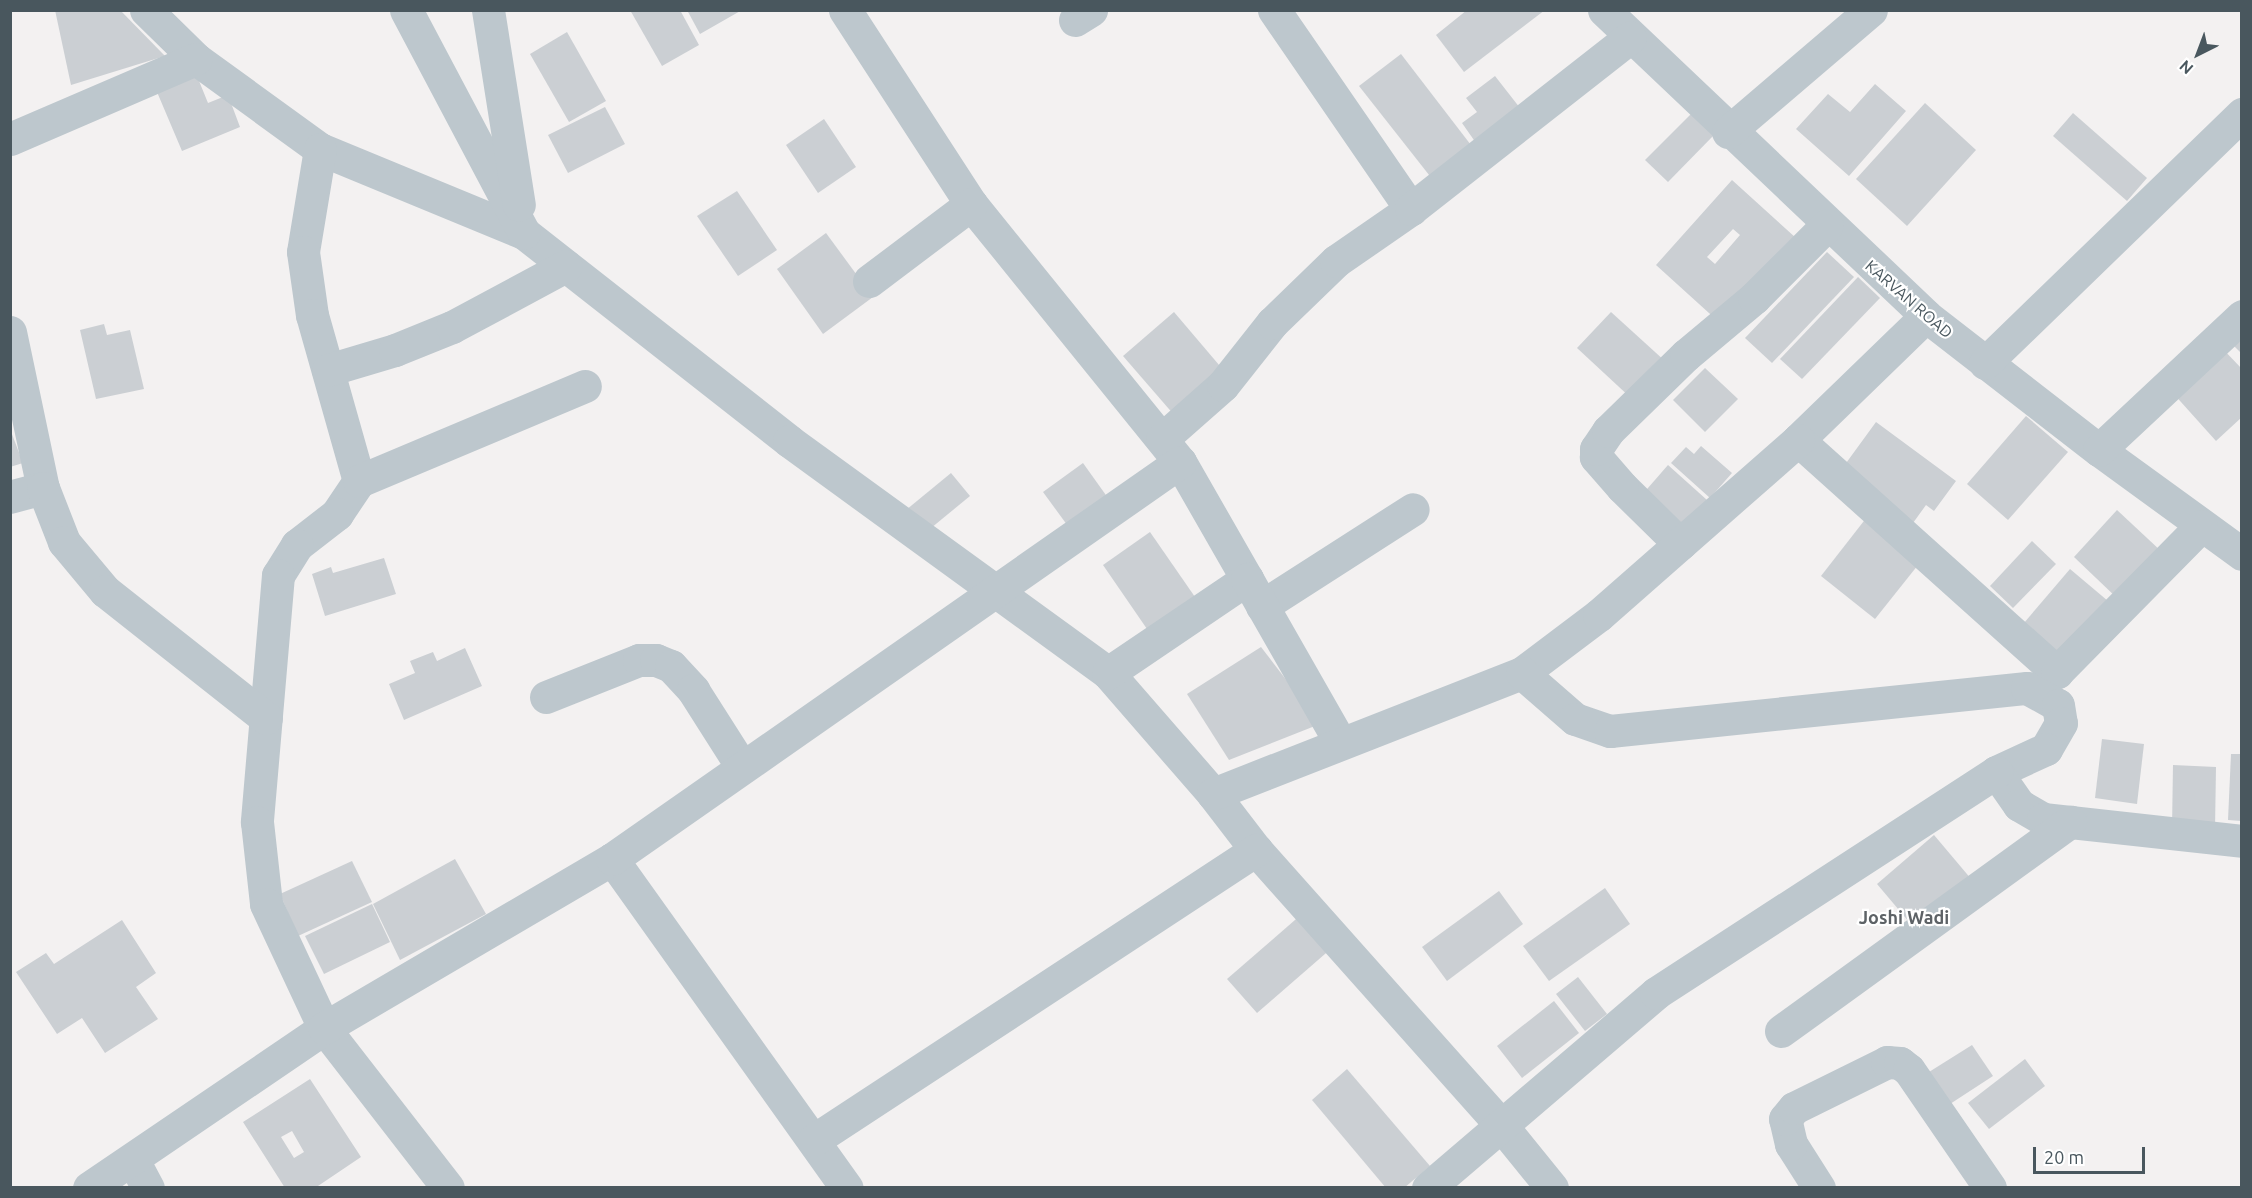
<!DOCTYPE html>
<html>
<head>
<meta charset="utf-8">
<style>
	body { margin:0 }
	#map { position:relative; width:2252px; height:1198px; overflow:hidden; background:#f3f1f1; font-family:Ubuntu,sans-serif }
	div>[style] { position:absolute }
	.building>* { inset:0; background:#cbcfd3 }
	.minor>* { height:33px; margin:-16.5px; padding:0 16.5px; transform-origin:16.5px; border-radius:16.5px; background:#bdc7cd }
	span { translate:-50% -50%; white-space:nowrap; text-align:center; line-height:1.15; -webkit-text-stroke:4.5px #fff; paint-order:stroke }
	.street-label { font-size:16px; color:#49575e }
	.neighbourhood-label { font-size:18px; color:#5d6266; font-weight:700 }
	.frame { position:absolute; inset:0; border:12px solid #49575e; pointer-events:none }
	.north { position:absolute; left:2168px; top:24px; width:60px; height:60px; -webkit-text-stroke:4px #fff; paint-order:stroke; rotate:222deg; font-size:16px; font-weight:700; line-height:24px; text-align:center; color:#49575e }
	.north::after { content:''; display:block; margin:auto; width:21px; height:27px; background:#49575e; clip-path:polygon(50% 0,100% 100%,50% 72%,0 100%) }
	.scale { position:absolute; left:2033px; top:1147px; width:112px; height:27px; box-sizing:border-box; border:3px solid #49575e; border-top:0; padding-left:8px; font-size:18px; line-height:21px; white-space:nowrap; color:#49575e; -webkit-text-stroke:4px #fff; paint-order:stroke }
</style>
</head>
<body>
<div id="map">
	<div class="building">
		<i style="clip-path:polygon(55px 10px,120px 10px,165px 56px,71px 85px)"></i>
		<i style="clip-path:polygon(630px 10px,680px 10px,699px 45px,662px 66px)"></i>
		<i style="clip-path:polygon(687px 10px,742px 10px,700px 34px)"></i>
		<i style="clip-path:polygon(1467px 10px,1545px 10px,1464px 72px,1436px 35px)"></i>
		<i style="clip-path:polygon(567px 32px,606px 101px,569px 122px,530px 54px)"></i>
		<i style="clip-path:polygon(1401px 54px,1474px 149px,1433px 180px,1359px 86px)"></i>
		<i style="clip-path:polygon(197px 76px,208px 103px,228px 95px,240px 127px,182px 151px,157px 92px)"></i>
		<i style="clip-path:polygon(1495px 76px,1520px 108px,1476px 143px,1462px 123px,1477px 112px,1466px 98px)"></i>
		<i style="clip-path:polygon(1875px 84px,1906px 111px,1849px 176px,1796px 129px,1828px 94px,1850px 112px)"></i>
		<i style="clip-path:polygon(1925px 103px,1976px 150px,1907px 226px,1856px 179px)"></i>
		<i style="clip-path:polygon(605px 107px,625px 144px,568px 173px,548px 135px)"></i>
		<i style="clip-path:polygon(1692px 113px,1714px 135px,1668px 182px,1645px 160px)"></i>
		<i style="clip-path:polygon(2073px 113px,2147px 178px,2127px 201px,2053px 136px)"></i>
		<i style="clip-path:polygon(824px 119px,856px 167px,818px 193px,786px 145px)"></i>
		<i style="clip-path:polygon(evenodd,1732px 180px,1796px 238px,1720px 323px,1656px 265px,1732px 180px,1733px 229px,1740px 235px,1715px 264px,1707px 257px,1733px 229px)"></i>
		<i style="clip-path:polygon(737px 191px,777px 250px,738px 276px,697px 216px)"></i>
		<i style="clip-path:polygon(826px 233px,873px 297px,823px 334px,777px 269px)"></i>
		<i style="clip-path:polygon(1827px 252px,1854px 277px,1772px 363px,1745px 338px)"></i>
		<i style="clip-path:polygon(1858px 277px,1880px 298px,1802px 379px,1780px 359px)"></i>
		<i style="clip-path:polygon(1174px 312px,1225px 372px,1175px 416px,1123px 356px)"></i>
		<i style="clip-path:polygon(1611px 312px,1666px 362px,1632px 399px,1577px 348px)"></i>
		<i style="clip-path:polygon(104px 324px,107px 335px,130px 330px,144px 389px,96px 399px,80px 330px)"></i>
		<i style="clip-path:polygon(2242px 335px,2242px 354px,2232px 344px)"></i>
		<i style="clip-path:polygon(2221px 347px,2242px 369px,2242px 417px,2216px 441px,2172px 392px)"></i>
		<i style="clip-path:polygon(1705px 368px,1738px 399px,1705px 432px,1673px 400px)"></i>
		<i style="clip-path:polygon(2026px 416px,2068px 452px,2008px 520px,1967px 484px)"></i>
		<i style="clip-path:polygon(1876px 422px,1956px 481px,1934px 511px,1926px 505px,1913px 523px,1841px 470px)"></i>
		<i style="clip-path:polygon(10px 429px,23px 463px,10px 467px)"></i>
		<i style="clip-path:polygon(1701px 446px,1732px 473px,1710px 498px,1671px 463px,1686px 447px,1694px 454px)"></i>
		<i style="clip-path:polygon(1083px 463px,1113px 505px,1073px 533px,1043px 492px)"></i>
		<i style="clip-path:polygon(1668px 465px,1707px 500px,1680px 531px,1641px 496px)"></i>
		<i style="clip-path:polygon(951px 473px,970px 496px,925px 533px,906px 510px)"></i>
		<i style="clip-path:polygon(2117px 510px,2162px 552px,2118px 599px,2074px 557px)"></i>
		<i style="clip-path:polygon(1867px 517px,1922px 560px,1875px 619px,1821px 576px)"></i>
		<i style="clip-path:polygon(1150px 532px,1195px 597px,1147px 629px,1103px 565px)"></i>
		<i style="clip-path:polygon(2032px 541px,2056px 564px,2013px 608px,1990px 586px)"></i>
		<i style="clip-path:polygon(384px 558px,396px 594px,325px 616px,312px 574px,331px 567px,333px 573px)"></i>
		<i style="clip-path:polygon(2070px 569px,2108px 601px,2056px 662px,2018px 630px)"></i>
		<i style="clip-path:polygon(1261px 647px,1320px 724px,1229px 760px,1187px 694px)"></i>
		<i style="clip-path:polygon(465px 648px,482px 686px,404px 720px,389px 684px,415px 673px,410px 661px,433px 652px,437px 661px)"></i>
		<i style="clip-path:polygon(2102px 739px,2144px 744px,2137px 804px,2095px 798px)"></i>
		<i style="clip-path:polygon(2231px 754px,2242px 754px,2242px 821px,2228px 820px)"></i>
		<i style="clip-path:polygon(2173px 765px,2216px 767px,2215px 829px,2172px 828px)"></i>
		<i style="clip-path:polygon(1934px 835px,1972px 880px,1915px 929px,1877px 884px)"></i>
		<i style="clip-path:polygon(455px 859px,486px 914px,400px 960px,373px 904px)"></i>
		<i style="clip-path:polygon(352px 861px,372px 902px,298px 936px,280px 894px)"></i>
		<i style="clip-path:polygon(1605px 888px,1630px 924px,1549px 981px,1523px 946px)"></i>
		<i style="clip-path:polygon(1499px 891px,1523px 924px,1447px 981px,1422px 947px)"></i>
		<i style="clip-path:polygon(372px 904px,390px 942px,324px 974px,305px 936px)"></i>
		<i style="clip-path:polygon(1303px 913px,1333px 947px,1257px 1013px,1227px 979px)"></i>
		<i style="clip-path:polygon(122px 920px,156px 973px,136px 987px,158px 1019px,105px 1053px,82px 1018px,57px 1034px,16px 972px,46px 953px,54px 964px)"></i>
		<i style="clip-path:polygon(1578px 977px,1607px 1014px,1585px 1031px,1556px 994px)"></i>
		<i style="clip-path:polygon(1554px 1001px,1579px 1033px,1522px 1078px,1497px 1046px)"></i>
		<i style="clip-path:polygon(1972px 1045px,1993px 1076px,1950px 1104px,1929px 1072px)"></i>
		<i style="clip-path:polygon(2025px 1059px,2045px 1086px,1989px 1129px,1968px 1103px)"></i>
		<i style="clip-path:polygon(1347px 1069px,1430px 1166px,1404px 1188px,1386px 1188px,1312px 1100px)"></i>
		<i style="clip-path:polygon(evenodd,310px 1079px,361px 1157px,315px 1188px,285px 1188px,243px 1122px,310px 1079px,292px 1131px,304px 1152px,294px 1158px,281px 1137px,292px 1131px)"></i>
	</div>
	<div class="minor">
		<i style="left:146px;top:10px;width:70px;rotate:44.4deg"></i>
		<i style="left:196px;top:59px;width:153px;rotate:36deg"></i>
		<i style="left:320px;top:149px;width:221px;rotate:22.4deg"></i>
		<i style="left:524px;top:233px;width:337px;rotate:38.1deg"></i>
		<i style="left:789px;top:441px;width:394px;rotate:36deg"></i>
		<i style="left:1108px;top:673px;width:160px;rotate:49deg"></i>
		<i style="left:1213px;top:794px;width:71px;rotate:52.5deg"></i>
		<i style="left:1256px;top:850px;width:368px;rotate:48.3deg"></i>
		<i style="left:1501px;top:1125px;width:81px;rotate:51deg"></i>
		<i style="left:406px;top:10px;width:252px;rotate:62.1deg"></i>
		<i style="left:488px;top:10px;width:197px;rotate:81deg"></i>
		<i style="left:845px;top:10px;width:231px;rotate:57deg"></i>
		<i style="left:971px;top:204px;width:332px;rotate:51deg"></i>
		<i style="left:1180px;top:462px;width:135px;rotate:60.2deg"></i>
		<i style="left:1274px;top:10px;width:242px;rotate:55.5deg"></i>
		<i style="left:1604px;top:10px;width:444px;rotate:43.5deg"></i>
		<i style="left:1926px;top:316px;width:219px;rotate:37.8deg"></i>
		<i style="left:2099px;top:450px;width:177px;rotate:36deg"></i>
		<i style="left:1075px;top:20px;width:19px;rotate:-32deg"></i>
		<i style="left:1728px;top:132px;width:188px;rotate:-40.5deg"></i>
		<i style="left:10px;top:139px;width:202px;rotate:-23.3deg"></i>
		<i style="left:320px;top:149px;width:104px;rotate:99.4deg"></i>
		<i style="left:303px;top:252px;width:64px;rotate:81.9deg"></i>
		<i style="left:312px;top:315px;width:173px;rotate:74.2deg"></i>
		<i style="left:359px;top:481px;width:40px;rotate:124deg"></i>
		<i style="left:337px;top:514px;width:51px;rotate:142.2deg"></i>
		<i style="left:297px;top:545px;width:36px;rotate:122deg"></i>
		<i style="left:278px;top:575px;width:248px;rotate:94.9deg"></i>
		<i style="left:257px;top:822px;width:82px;rotate:83.7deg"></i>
		<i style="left:266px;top:904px;width:137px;rotate:64.9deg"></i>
		<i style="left:324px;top:1028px;width:202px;rotate:52.2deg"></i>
		<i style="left:869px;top:281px;width:128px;rotate:-37deg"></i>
		<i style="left:1926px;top:316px;width:178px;rotate:135.9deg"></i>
		<i style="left:1798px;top:440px;width:348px;rotate:41.9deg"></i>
		<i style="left:2057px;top:672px;width:205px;rotate:-45.4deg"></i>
		<i style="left:10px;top:332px;width:159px;rotate:78.1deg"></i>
		<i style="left:43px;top:488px;width:34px;rotate:165deg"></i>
		<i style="left:1985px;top:363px;width:358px;rotate:-44.1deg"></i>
		<i style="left:328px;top:370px;width:70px;rotate:-16.6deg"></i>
		<i style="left:395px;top:350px;width:61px;rotate:-22deg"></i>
		<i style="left:452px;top:327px;width:129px;rotate:-28.2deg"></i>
		<i style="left:1162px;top:439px;width:81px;rotate:-41.5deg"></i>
		<i style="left:1223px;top:385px;width:79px;rotate:-51.7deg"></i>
		<i style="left:1272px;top:323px;width:89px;rotate:-44.1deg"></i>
		<i style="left:1336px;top:261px;width:91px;rotate:-34.7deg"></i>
		<i style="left:1411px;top:209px;width:278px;rotate:-38.1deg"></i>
		<i style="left:2099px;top:450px;width:196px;rotate:-43.1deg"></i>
		<i style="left:359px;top:481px;width:245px;rotate:-22.8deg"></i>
		<i style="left:43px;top:488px;width:58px;rotate:68.7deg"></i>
		<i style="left:64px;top:542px;width:64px;rotate:50.1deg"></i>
		<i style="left:105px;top:591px;width:205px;rotate:38.3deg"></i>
		<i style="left:1680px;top:544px;width:81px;rotate:-135.5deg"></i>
		<i style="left:1622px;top:487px;width:40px;rotate:-131deg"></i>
		<i style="left:1596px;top:457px;width:8px;rotate:-90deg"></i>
		<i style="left:1596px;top:449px;width:22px;rotate:-56deg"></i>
		<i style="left:1608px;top:431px;width:109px;rotate:-44.3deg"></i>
		<i style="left:1686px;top:355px;width:89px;rotate:-40deg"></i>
		<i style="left:1754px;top:298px;width:103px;rotate:-45deg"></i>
		<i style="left:1262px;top:606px;width:179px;rotate:-32.7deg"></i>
		<i style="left:1108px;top:673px;width:168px;rotate:-34.1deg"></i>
		<i style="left:1247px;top:579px;width:188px;rotate:60.3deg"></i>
		<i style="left:1522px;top:673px;width:96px;rotate:-37deg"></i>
		<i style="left:1599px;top:615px;width:265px;rotate:-41.3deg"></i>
		<i style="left:546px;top:697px;width:100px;rotate:-21.7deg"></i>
		<i style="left:639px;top:660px;width:17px"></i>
		<i style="left:656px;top:660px;width:16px;rotate:22deg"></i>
		<i style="left:671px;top:666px;width:33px;rotate:47deg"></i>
		<i style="left:693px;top:690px;width:91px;rotate:57.5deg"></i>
		<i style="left:1213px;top:794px;width:332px;rotate:-21.4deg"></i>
		<i style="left:1522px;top:673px;width:70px;rotate:41deg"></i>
		<i style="left:1575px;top:719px;width:37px;rotate:19deg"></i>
		<i style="left:1610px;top:731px;width:419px;rotate:-5.9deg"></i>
		<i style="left:2027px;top:688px;width:35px;rotate:29deg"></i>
		<i style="left:2058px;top:705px;width:18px;rotate:81deg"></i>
		<i style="left:2061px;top:723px;width:30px;rotate:120deg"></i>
		<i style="left:2046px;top:749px;width:55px;rotate:155.3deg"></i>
		<i style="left:1996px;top:772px;width:40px;rotate:55.1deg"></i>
		<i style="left:2019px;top:805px;width:28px;rotate:30deg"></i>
		<i style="left:2043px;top:819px;width:200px;rotate:6.3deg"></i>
		<i style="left:612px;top:859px;width:404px;rotate:54.5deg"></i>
		<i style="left:1781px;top:1031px;width:357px;rotate:-35.9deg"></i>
		<i style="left:814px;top:1140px;width:529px;rotate:-33.27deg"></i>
		<i style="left:133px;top:1160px;width:32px;rotate:62deg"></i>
		<i style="left:89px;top:1188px;width:284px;rotate:-34.2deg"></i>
		<i style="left:324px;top:1028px;width:334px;rotate:-30.4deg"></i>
		<i style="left:612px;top:859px;width:693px;rotate:-34.95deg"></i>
		<i style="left:1428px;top:1188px;width:300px;rotate:-40.5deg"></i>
		<i style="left:1656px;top:993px;width:406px;rotate:-33deg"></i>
		<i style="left:1819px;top:1188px;width:52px;rotate:-122.5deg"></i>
		<i style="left:1791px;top:1144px;width:26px;rotate:-103deg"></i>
		<i style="left:1785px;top:1119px;width:14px;rotate:-51deg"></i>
		<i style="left:1794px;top:1108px;width:104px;rotate:-26.3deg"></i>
		<i style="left:1887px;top:1062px;width:13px;rotate:4deg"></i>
		<i style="left:1900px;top:1063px;width:11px;rotate:38deg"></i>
		<i style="left:1909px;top:1070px;width:143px;rotate:55.5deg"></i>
	</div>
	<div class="street-label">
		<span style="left:1909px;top:299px;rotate:41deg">KARVAN ROAD</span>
	</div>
	<div class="neighbourhood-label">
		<span style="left:1904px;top:917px">Joshi Wadi</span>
	</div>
	<div class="frame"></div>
	<div class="north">N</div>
	<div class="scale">20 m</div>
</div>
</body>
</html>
